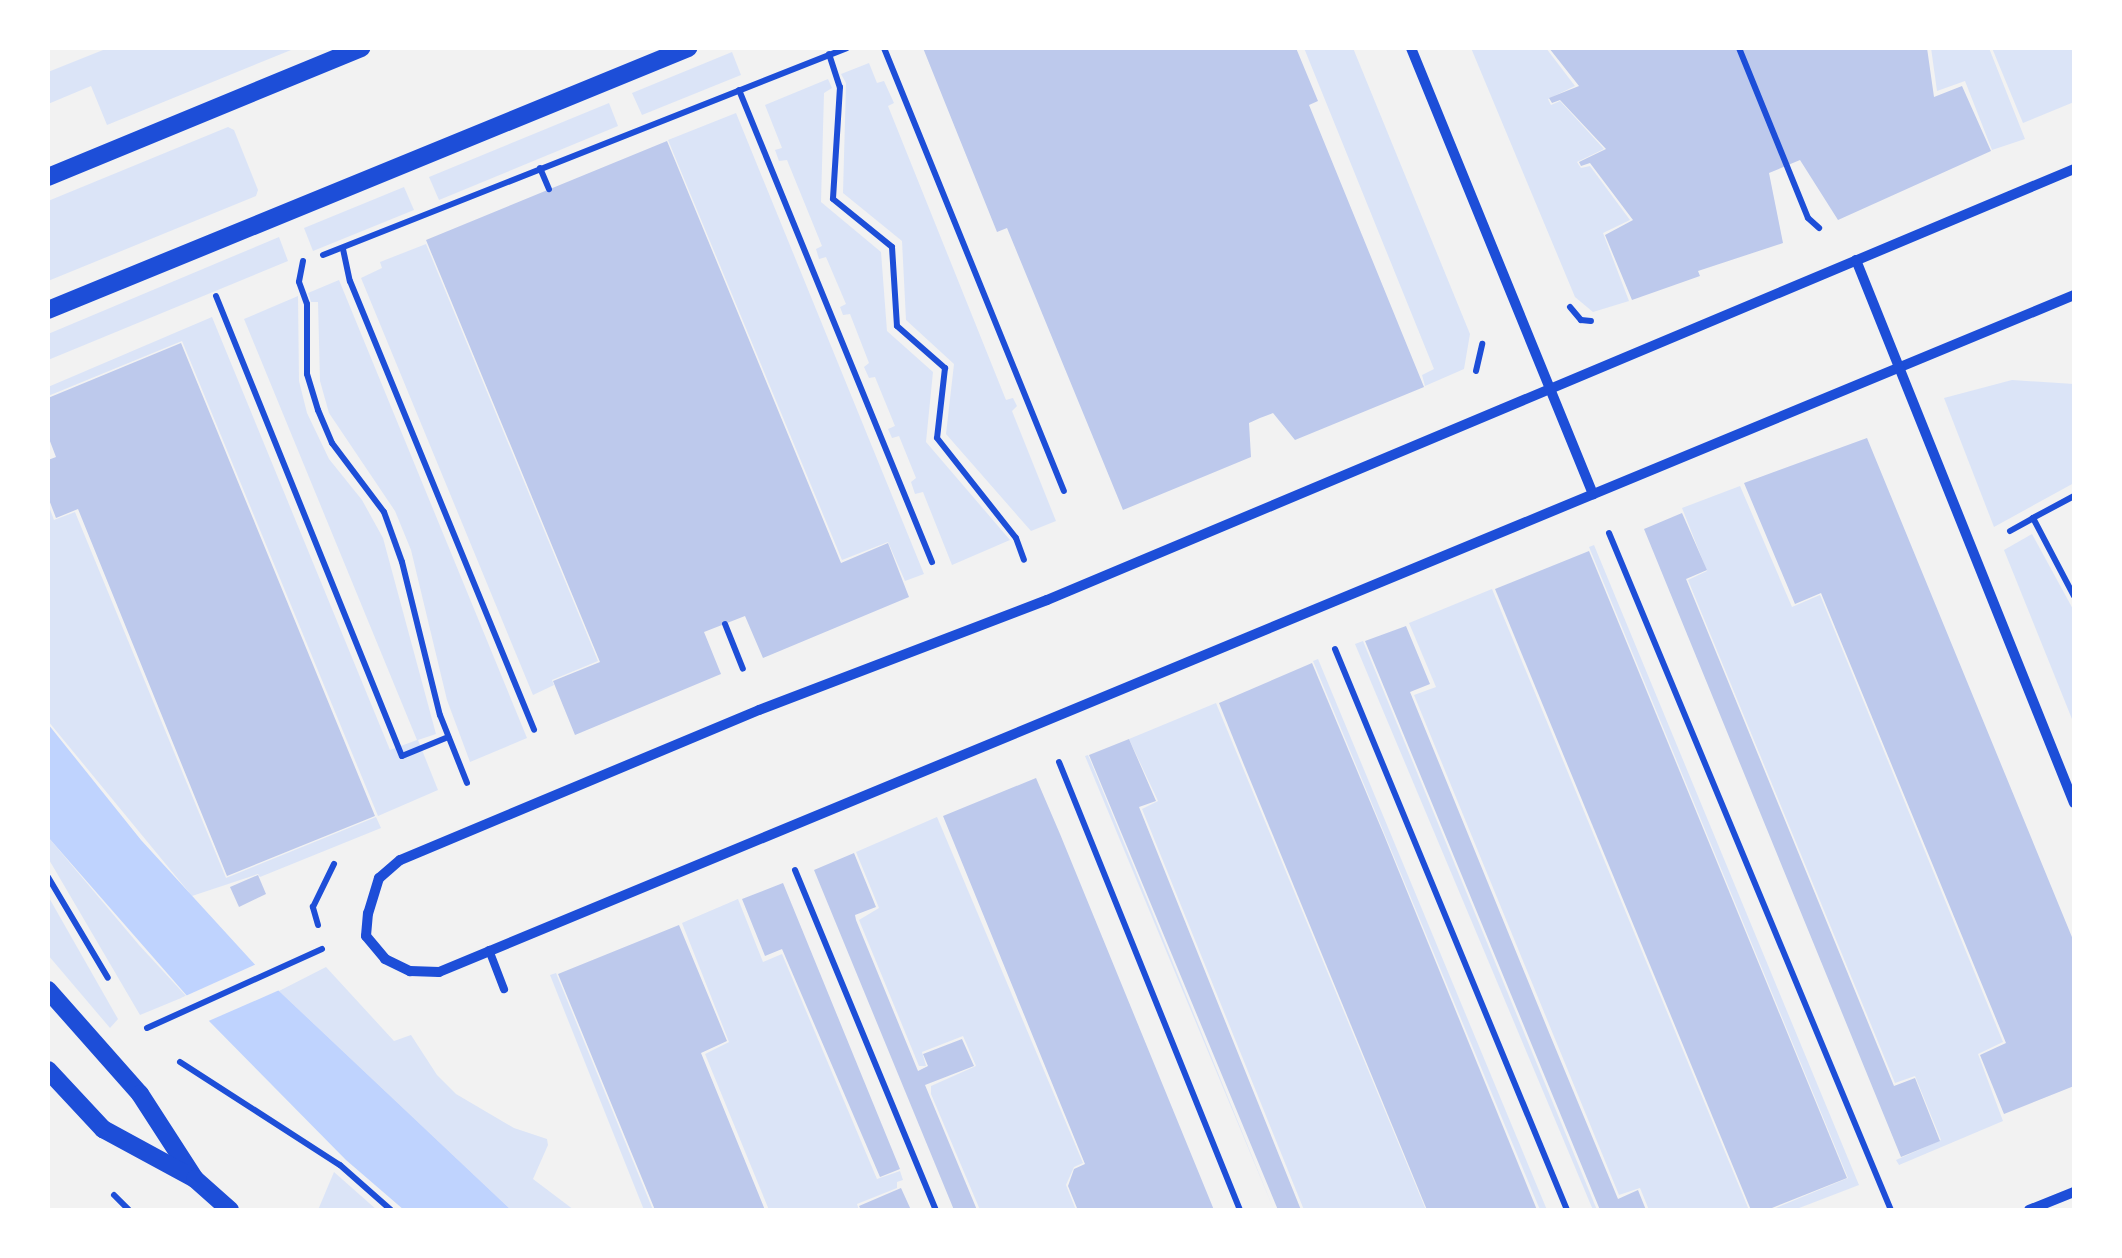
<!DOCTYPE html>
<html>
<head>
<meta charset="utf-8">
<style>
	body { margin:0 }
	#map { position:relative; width:2122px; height:1258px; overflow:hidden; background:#f2f2f2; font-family:Raleway,sans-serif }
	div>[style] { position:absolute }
	.green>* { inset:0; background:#dbe4f7 }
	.water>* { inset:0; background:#bfd3fe }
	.pier>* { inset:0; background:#f2f2f2 }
	.building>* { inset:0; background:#bdc9ec }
	.path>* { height:6px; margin:-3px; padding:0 3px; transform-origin:3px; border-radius:3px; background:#1d4ed8 }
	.service>* { height:8px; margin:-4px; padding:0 4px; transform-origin:4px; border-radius:4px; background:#1d4ed8 }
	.minor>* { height:10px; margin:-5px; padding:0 5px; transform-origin:5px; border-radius:5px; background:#1d4ed8 }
	.tertiary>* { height:18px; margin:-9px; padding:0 9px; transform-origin:9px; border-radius:9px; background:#1d4ed8 }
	span { translate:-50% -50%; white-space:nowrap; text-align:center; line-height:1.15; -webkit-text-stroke:8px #fff; paint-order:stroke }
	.frame { position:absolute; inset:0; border:50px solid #fff; pointer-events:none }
</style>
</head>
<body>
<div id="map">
	<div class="green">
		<i style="clip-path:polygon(108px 48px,296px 48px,107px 125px,91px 86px,48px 104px,48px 72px)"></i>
		<i style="clip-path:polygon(1304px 48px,1353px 48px,1470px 334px,1464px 369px,1425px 386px,1422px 375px,1434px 369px)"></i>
		<i style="clip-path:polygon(1471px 48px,1546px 48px,1575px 86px,1548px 99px,1551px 105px,1560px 101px,1604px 149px,1577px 162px,1581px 168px,1590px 166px,1630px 220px,1603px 233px,1629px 301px,1593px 312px,1575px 297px)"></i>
		<i style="clip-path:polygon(1931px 48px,1989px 48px,2025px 139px,1992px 150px,1965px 81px,1937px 91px)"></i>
		<i style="clip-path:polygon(1992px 48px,2074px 48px,2074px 102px,2023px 123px)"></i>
		<i style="clip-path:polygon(732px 52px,741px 75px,642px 115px,632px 93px)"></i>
		<i style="clip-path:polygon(869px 63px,877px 83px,884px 81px,894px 103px,888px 106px,1006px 400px,1013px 398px,1017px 406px,1012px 411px,1056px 521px,1031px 531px,946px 434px,954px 364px,906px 320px,902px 241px,843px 193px,846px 83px,841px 74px)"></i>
		<i style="clip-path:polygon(828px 79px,832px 88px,824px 93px,821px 202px,881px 252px,887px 331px,933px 372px,926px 442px,1010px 540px,952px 565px,923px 492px,915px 494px,911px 482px,916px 478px,899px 436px,892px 438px,888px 429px,895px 426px,875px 377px,869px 378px,864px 367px,869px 363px,850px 314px,843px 315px,840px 307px,846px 304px,826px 257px,819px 259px,816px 249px,822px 246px,787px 160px,779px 161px,775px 150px,782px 148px,765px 105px)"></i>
		<i style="clip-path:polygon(609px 103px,618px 126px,439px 200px,429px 177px)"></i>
		<i style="clip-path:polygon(736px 113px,924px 574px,905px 581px,888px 542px,842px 560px,668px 140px)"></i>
		<i style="clip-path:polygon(228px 127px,234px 130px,258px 190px,256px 196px,48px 281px,48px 201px)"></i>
		<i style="clip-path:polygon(404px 187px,414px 210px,313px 251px,304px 228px)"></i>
		<i style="clip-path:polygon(279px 237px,288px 261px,48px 360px,48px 334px)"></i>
		<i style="clip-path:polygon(426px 244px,598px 661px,552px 680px,554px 685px,533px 695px,361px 278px,382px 268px,380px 262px)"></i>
		<i style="clip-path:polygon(339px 280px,527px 738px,470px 762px,447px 700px,411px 550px,395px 511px,329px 413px,320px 381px,318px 302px,311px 302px,308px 293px)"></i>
		<i style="clip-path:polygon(298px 296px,299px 381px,307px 413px,329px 459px,362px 500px,383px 538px,436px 734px,418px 740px,438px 790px,378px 816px,182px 341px,48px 396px,48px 387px,212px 317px,390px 750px,417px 740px,244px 319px)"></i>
		<i style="clip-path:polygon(2012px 380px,2074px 384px,2074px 483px,1994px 527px,1944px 398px)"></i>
		<i style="clip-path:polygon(1740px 486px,1792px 607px,1820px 595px,2003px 1042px,1978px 1054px,2003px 1121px,1899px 1165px,1896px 1160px,1941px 1140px,1915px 1076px,1895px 1083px,1688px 580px,1707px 571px,1682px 508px)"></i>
		<i style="clip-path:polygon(48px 504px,54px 520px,75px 512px,226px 878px,376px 817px,381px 828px,260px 877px,258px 874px,192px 896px,48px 721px)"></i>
		<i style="clip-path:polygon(2032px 534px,2074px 611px,2074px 724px,2004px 550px)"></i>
		<i style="clip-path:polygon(1594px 545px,1859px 1185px,1794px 1210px,1771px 1210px,1848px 1178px,1589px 547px)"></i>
		<i style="clip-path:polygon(1492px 589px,1749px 1210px,1649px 1210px,1640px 1188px,1619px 1195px,1414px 695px,1436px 687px,1409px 623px)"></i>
		<i style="clip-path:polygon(1363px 641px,1597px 1210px,1593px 1210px,1355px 644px)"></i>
		<i style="clip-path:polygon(1318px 659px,1547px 1210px,1540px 1210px,1313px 661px)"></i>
		<i style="clip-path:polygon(1216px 703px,1426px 1210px,1304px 1210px,1142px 809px,1158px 801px,1129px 739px)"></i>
		<i style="clip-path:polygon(1088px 755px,1274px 1210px,1085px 756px)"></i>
		<i style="clip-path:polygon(937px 817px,1083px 1163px,1074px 1167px,1066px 1185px,1076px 1210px,980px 1210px,931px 1094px,931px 1086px,976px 1066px,963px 1036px,922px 1052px,926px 1066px,919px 1066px,859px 920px,879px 908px,856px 852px)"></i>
		<i style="clip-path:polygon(48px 837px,139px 945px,186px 996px,140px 1015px,48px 858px)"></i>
		<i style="clip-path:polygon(48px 896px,118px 1019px,110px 1028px,48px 955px)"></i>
		<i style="clip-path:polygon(738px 899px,763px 962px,782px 954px,877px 1179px,900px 1171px,903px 1180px,897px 1182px,897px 1188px,857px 1204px,859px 1210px,769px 1210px,705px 1054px,729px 1042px,682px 923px)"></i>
		<i style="clip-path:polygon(326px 967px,394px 1041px,411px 1035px,437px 1075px,456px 1094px,514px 1128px,547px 1139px,548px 1145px,533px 1179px,574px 1210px,511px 1210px,279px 991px)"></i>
		<i style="clip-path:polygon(556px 973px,653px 1210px,644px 1210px,550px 975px)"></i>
		<i style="clip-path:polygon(334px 1172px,377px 1210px,318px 1210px)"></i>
	</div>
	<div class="water">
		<i style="clip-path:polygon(48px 724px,141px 840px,279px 991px,511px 1210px,404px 1210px,346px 1160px,209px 1021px,48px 837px)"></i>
	</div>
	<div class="pier">
		<i style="clip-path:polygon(259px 963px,284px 988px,204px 1023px,181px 998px)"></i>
	</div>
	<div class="building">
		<i style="clip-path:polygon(923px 48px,1296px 48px,1318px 101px,1309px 105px,1424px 387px,1295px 440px,1273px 413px,1260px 418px,1249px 423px,1251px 457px,1123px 510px,1007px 228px,997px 232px)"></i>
		<i style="clip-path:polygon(1549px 48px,1927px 48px,1934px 97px,1962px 86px,1991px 151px,1838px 220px,1800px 160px,1769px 173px,1783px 243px,1698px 271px,1700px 276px,1632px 300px,1605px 235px,1633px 220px,1590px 163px,1581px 166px,1579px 162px,1606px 149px,1560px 100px,1552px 103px,1549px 98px,1579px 86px)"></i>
		<i style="clip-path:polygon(667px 141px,841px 563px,888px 543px,909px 597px,763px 658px,745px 616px,704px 632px,721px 674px,575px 735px,553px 681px,600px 662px,426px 240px)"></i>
		<i style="clip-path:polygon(181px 343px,375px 816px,227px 876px,78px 509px,56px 518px,48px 497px,48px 460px,56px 457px,48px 436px,48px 398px)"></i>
		<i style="clip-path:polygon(1867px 438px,2074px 942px,2074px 1086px,2004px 1114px,1980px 1055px,2006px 1043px,1844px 649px,1821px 593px,1795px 604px,1744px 483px)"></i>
		<i style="clip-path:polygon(1682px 513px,1707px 570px,1686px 579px,1894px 1086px,1915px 1078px,1940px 1141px,1901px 1157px,1644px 529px)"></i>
		<i style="clip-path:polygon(1589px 551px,1847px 1178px,1767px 1210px,1751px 1210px,1495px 589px)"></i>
		<i style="clip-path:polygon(1406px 626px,1430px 684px,1410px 692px,1550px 1035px,1618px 1199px,1638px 1190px,1646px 1210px,1600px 1210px,1365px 641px)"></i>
		<i style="clip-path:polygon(1312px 663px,1384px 835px,1537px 1210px,1427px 1210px,1242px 760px,1219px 703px)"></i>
		<i style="clip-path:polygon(1129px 739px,1156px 801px,1139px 807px,1301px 1210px,1278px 1210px,1089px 755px)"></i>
		<i style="clip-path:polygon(1036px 778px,1060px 834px,1214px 1210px,1077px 1208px,1068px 1186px,1074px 1169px,1085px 1164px,943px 816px)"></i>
		<i style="clip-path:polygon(854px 853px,876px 907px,855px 915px,856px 920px,918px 1071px,928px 1066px,923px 1054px,962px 1039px,974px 1066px,925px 1085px,977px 1210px,954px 1210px,814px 870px)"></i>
		<i style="clip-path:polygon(258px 875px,266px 894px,239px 907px,230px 887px)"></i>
		<i style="clip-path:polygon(783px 883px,900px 1169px,880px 1177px,782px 949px,765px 956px,742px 899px)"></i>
		<i style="clip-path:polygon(679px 925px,727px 1041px,701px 1053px,765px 1210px,655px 1210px,558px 974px)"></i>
		<i style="clip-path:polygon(901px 1188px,911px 1210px,861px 1210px,859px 1206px)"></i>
	</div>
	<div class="path">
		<i style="left:884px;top:48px;width:478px;rotate:67.9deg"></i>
		<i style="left:1739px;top:48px;width:183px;rotate:67.9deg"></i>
		<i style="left:1808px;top:218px;width:15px;rotate:42deg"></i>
		<i style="left:829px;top:54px;width:35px;rotate:72deg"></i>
		<i style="left:840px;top:87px;width:112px;rotate:93.6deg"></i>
		<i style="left:833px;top:199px;width:76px;rotate:39.1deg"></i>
		<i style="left:892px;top:247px;width:79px;rotate:86.4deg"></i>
		<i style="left:897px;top:326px;width:64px;rotate:41.2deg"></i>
		<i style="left:945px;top:368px;width:70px;rotate:96.5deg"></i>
		<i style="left:937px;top:438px;width:127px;rotate:51.7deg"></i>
		<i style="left:1016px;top:538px;width:23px;rotate:70deg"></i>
		<i style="left:739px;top:90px;width:510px;rotate:67.76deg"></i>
		<i style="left:540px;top:168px;width:23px;rotate:67deg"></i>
		<i style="left:343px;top:249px;width:33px;rotate:78deg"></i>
		<i style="left:350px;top:281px;width:485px;rotate:67.7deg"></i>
		<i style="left:323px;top:255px;width:563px;rotate:-21.56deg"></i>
		<i style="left:303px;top:261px;width:21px;rotate:101deg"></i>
		<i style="left:299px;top:282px;width:23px;rotate:70deg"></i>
		<i style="left:307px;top:304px;width:70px;rotate:90deg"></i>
		<i style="left:307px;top:374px;width:38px;rotate:73deg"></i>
		<i style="left:318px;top:410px;width:36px;rotate:67deg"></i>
		<i style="left:332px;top:443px;width:86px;rotate:53deg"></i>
		<i style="left:384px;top:512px;width:53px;rotate:70.2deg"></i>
		<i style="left:402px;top:562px;width:158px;rotate:76.1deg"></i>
		<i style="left:440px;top:715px;width:73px;rotate:68.3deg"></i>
		<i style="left:216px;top:296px;width:496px;rotate:68deg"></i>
		<i style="left:402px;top:756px;width:50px;rotate:-22.4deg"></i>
		<i style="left:1570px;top:307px;width:17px;rotate:50deg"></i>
		<i style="left:1581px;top:320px;width:10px;rotate:6deg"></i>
		<i style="left:1476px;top:371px;width:28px;rotate:-77deg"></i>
		<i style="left:2074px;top:496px;width:47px;rotate:151.8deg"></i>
		<i style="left:2033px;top:518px;width:88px;rotate:62.3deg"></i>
		<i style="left:2010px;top:531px;width:26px;rotate:-29deg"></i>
		<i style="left:1609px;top:533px;width:733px;rotate:67.39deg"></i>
		<i style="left:725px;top:624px;width:48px;rotate:68.2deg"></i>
		<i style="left:1335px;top:649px;width:607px;rotate:67.53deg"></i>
		<i style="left:1059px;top:762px;width:483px;rotate:68deg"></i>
		<i style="left:795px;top:870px;width:368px;rotate:67.5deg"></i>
		<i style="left:48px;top:877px;width:117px;rotate:59.3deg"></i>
		<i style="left:318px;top:925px;width:19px;rotate:-106deg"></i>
		<i style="left:313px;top:907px;width:48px;rotate:-64deg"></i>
		<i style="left:147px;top:1028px;width:192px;rotate:-24.3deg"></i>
		<i style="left:180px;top:1062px;width:190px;rotate:32.8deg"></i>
		<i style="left:340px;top:1165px;width:68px;rotate:41.4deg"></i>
		<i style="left:114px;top:1195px;width:21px;rotate:45deg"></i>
	</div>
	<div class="service">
		<i style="left:489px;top:950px;width:42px;rotate:69deg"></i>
	</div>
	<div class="minor">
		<i style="left:1411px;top:48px;width:482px;rotate:67.8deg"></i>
		<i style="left:2074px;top:169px;width:1114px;rotate:157.23deg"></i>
		<i style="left:1047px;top:600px;width:308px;rotate:159.1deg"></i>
		<i style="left:759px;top:710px;width:389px;rotate:157.3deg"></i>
		<i style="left:400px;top:860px;width:28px;rotate:139deg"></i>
		<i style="left:379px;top:878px;width:37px;rotate:107deg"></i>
		<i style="left:368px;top:913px;width:23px;rotate:95deg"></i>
		<i style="left:366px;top:936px;width:30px;rotate:50deg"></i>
		<i style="left:385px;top:959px;width:28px;rotate:26deg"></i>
		<i style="left:410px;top:971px;width:29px;rotate:2deg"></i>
		<i style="left:439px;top:972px;width:1770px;rotate:-22.49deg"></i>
		<i style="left:1856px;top:260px;width:585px;rotate:68.13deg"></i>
		<i style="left:2029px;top:1210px;width:48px;rotate:-21.8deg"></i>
	</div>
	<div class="tertiary">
		<i style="left:48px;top:177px;width:339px;rotate:-22.4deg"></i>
		<i style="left:48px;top:310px;width:692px;rotate:-22.26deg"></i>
		<i style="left:48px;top:990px;width:139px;rotate:48.5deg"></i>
		<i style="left:140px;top:1094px;width:101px;rotate:57.1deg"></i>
		<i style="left:48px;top:1070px;width:81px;rotate:47deg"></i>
		<i style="left:103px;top:1129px;width:105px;rotate:28.5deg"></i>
		<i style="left:195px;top:1179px;width:47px;rotate:41.5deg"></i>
	</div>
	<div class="frame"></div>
</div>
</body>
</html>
